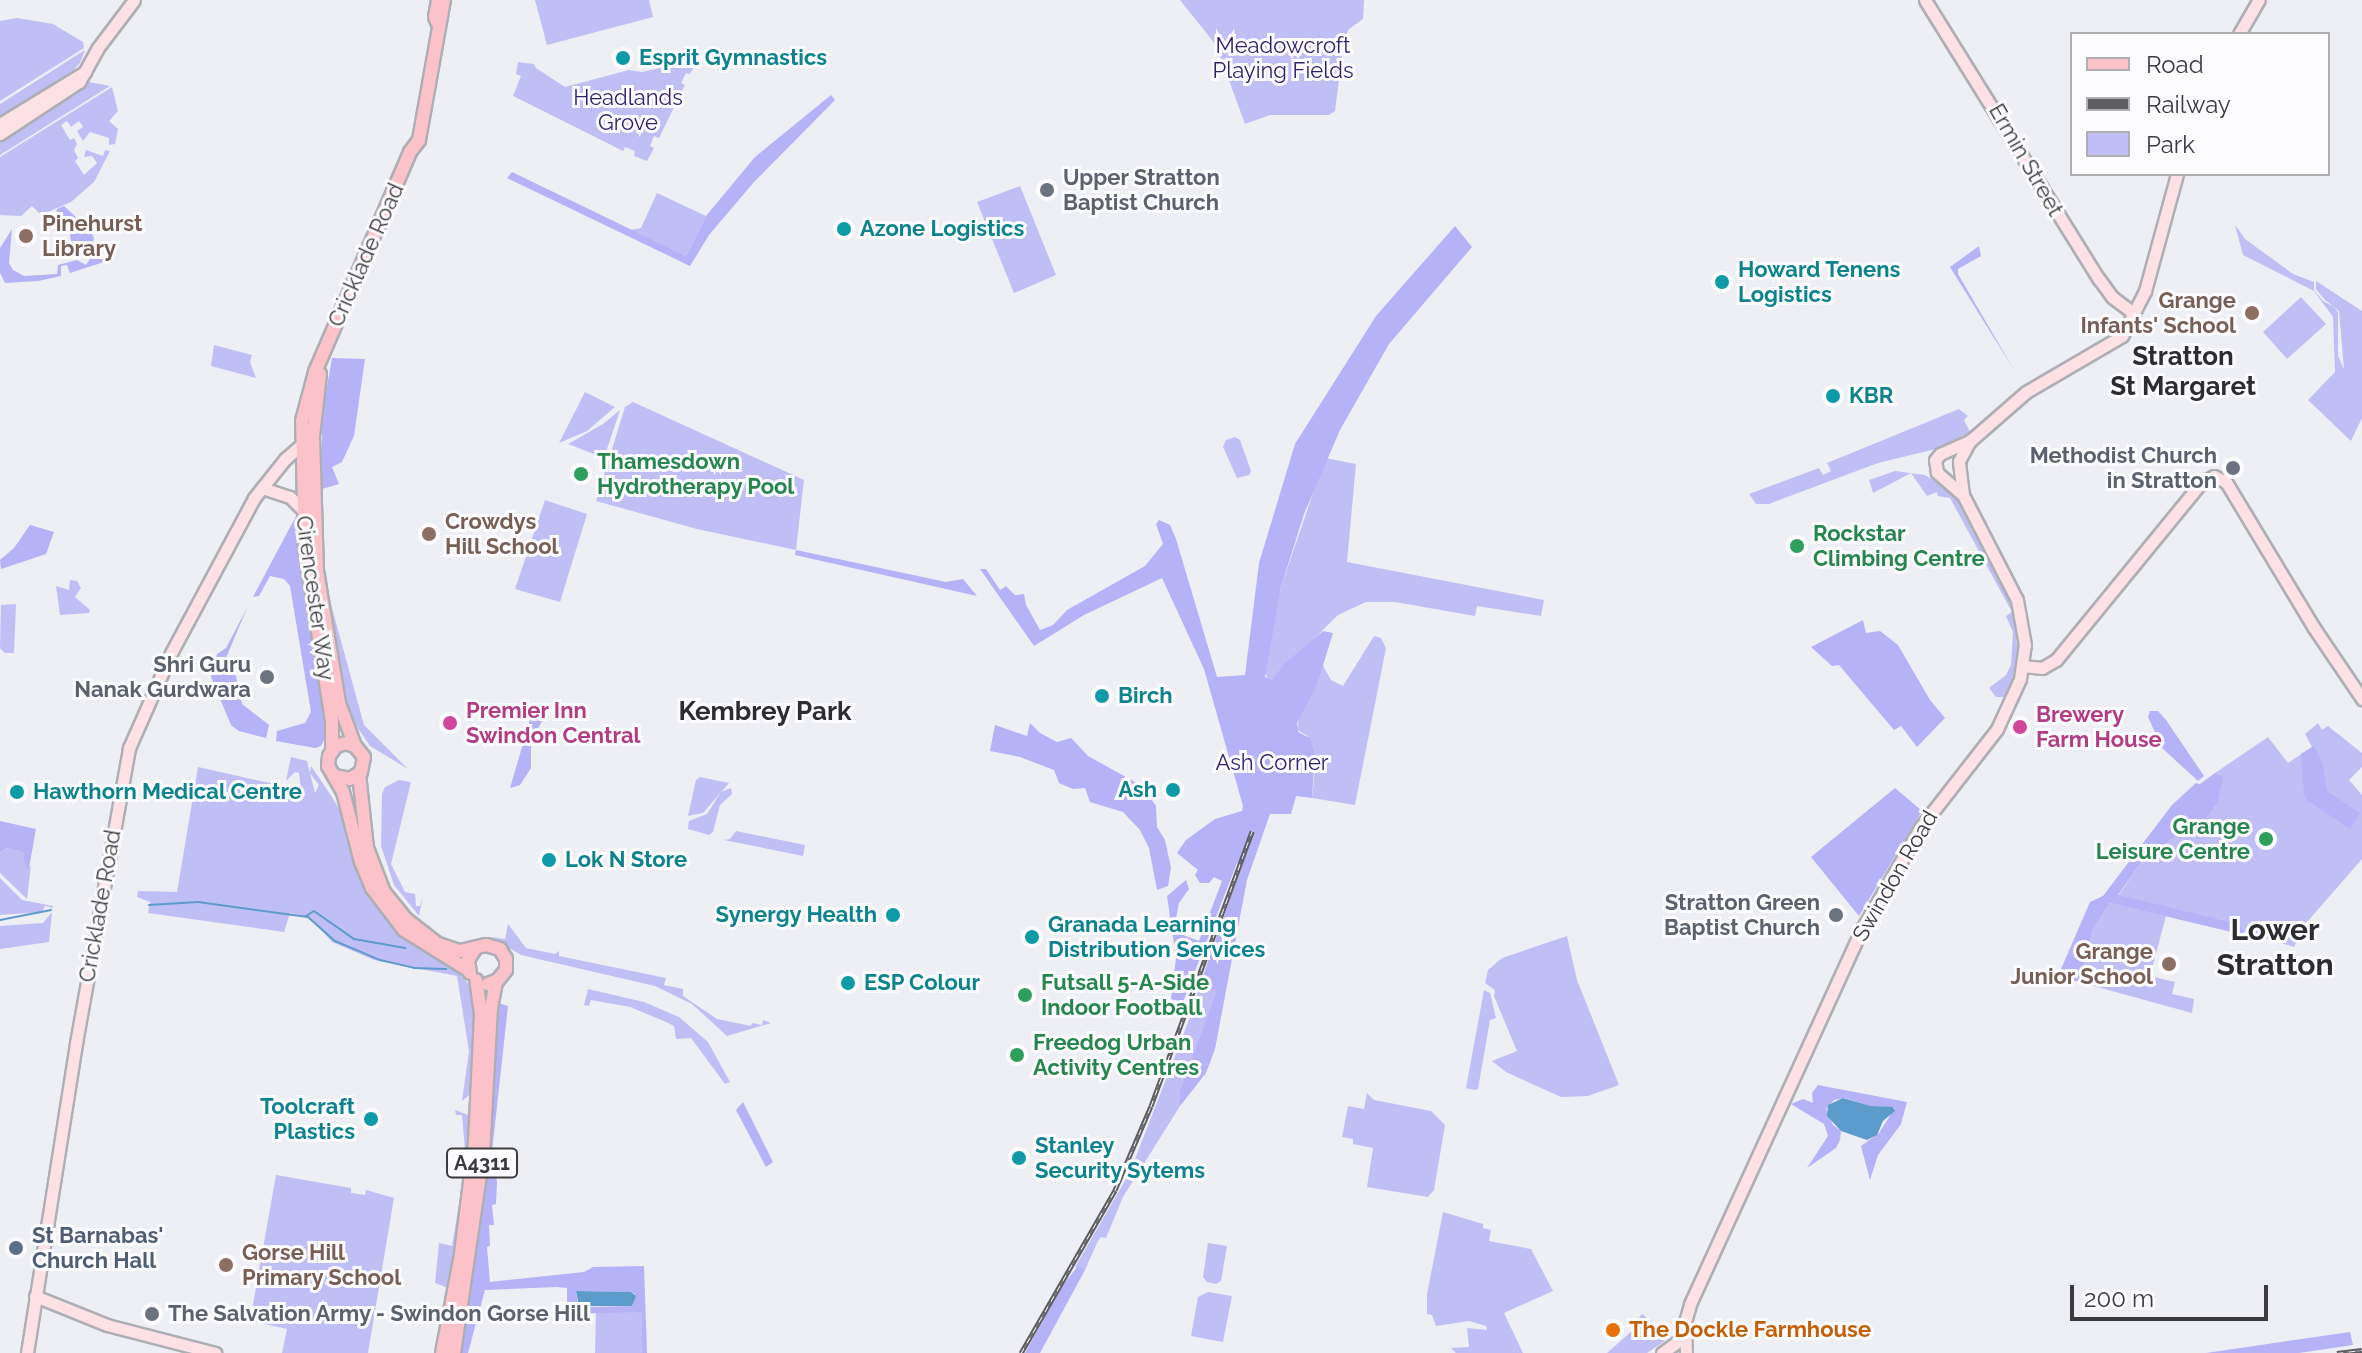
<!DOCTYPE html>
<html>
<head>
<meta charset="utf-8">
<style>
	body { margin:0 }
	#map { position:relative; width:2362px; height:1353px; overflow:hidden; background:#eeeef5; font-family:Raleway,sans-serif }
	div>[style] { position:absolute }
	.green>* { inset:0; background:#c0bff5 }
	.forest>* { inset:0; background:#b5b2f8 }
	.water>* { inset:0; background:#5c9bcc }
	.stream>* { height:2px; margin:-1px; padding:0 1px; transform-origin:1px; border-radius:1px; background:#5c9bcc }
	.roads { filter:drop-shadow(2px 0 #aeaeb5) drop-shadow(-2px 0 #aeaeb5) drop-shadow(0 2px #aeaeb5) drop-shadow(0 -2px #aeaeb5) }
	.secondary>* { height:11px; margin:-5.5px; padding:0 5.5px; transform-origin:5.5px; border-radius:5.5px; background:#fee1e4 }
	.primary>* { height:12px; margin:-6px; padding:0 6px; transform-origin:6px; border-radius:6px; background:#fcc2ca }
	.rail>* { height:5px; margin-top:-2.5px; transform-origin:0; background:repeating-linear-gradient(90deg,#fcfcfe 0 6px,#5d5d61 0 12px); box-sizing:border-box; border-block:2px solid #5d5d61 }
	.dots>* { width:22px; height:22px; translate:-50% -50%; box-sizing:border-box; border:4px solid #fcfcfe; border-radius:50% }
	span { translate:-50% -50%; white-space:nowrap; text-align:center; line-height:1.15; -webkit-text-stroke:6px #fcfcfe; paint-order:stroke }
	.shield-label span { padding:2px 6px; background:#fcfcfe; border:2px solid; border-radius:6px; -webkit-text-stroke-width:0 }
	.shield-label { font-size:20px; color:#3b3b3e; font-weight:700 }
	.park-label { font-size:22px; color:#301f6e }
	.culture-label { font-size:22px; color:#0d838f; font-weight:700 }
	.left { translate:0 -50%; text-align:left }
	.right { translate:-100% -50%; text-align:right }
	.street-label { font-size:22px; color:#3b3b3e }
	.worship-label { font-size:22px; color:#5b616d; font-weight:700 }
	.education-label { font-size:22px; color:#785e54; font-weight:700 }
	.leisure-label { font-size:22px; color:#27864d; font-weight:700 }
	.hotel-label { font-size:22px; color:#b23c85; font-weight:700 }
	.service-label { font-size:22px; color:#4e5e75; font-weight:700 }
	.food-label { font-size:22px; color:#c56008; font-weight:700 }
	.quarter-label { font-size:26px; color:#2c2c31; font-weight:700 }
	.district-label { font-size:30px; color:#2c2c31; font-weight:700 }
	.legend { position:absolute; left:2070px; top:32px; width:260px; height:144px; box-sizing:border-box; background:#fcfcfe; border:2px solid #afafb1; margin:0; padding:10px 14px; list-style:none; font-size:24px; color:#3b3b3e }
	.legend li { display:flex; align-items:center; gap:16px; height:40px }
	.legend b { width:40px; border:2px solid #afafb1 }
	.scale { position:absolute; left:2070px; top:1285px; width:198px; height:36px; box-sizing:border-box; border:4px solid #3b3b3e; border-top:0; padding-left:10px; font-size:24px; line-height:28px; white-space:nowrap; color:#3b3b3e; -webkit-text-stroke:6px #fcfcfe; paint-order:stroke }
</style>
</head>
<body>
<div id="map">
	<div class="green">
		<i style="clip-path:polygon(535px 0,649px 0,653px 17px,547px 45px)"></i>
		<i style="clip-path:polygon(1180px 0,1364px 0,1363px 19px,1349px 29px,1344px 39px,1335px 111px,1329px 115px,1270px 115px,1245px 124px,1216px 45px)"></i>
		<i style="clip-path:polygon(17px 18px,53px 24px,83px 42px,84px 48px,0 101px,0 21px)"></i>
		<i style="clip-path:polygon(85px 50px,80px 63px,59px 86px,0 121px,0 104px)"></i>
		<i style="clip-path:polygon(702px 52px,690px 74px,686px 73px,681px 83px,685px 85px,659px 138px,654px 136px,650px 146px,654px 148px,647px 161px,634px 156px,635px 151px,625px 147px,623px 151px,513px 96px,521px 76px,516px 74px,518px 62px,534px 64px,536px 68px,565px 87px,629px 70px,642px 72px,678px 64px,677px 59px)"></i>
		<i style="clip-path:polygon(89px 82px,110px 86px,0 155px,0 138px)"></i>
		<i style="clip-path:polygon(112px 87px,118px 111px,109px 121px,118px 129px,115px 144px,109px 145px,109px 138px,90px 132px,83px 141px,77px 131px,83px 127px,79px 121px,71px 127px,67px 121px,61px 125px,70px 140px,74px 138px,77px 144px,74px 150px,78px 158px,75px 161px,84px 175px,97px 163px,92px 156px,84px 157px,86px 150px,103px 156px,105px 150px,110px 151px,94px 182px,71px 202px,48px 212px,39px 213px,32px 206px,21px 216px,0 215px,0 157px)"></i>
		<i style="clip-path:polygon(1020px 186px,1056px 275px,1014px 293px,977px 202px)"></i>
		<i style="clip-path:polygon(657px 193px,706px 216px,686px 256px,631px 230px,641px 228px)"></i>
		<i style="clip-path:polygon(2235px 225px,2245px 239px,2293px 274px,2314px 282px,2314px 290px,2323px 301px,2334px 307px,2338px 312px,2338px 356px,2344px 369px,2339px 311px,2324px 299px,2316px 289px,2316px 281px,2362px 311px,2362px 418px,2351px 441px,2308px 400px,2335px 372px,2333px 317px,2314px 291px,2243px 255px)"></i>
		<i style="clip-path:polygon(2301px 297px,2326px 324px,2287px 359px,2263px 332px)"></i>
		<i style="clip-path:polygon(214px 345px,252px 355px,250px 362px,256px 378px,211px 366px)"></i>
		<i style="clip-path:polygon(585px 392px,615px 407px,587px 431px,559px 443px)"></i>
		<i style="clip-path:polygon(633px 402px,804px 480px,796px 550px,697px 529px,596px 501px,625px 407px)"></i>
		<i style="clip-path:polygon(1959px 409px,1968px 416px,1964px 420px,1970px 432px,1940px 448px,1878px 463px,1769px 504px,1756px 504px,1749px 494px,1819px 468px,1823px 475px,1831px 471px,1827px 463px)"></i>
		<i style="clip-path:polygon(620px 410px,604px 458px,568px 444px,603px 424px)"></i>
		<i style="clip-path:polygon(1235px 437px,1240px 440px,1251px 471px,1249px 475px,1237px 478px,1223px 447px,1226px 440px)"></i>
		<i style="clip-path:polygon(1325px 458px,1356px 464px,1347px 562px,1544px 600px,1541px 616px,1477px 606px,1475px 616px,1395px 602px,1366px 602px,1338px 615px,1272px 680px,1268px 679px,1264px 671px,1281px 587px)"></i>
		<i style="clip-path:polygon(1895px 471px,1925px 475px,1949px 490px,1965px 510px,2012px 598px,2018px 655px,2012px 679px,2004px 697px,1996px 697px,1989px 688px,2006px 675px,2011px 665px,2013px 632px,2006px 616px,2012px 612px,1950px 498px,1938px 496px,1937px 492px,1927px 496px,1911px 473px,1873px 493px,1869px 480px)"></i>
		<i style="clip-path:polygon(545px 500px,587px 514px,560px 602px,515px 589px)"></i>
		<i style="clip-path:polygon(326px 568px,329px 597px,364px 725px,408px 769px,370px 746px,351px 718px,337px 657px,327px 596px)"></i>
		<i style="clip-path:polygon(70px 580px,77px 581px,81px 588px,75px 597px,90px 610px,89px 613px,60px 615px,56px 586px,69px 590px)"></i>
		<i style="clip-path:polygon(16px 604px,14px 653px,5px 653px,0 648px,1px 605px)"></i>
		<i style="clip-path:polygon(1374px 636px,1381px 638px,1386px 648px,1355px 805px,1312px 798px,1316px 762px,1308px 736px,1297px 730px,1300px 711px,1317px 685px,1322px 664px,1331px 680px,1343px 686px)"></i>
		<i style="clip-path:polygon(2318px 723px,2322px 730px,2328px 726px,2362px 753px,2362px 767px,2349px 780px,2362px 795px,2362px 859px,2307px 922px,2294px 947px,2245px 932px,2239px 924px,2118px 896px,2145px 857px,2153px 855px,2175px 836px,2175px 824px,2215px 807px,2222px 786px,2221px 775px,2215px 773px,2268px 737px,2288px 763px,2312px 747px,2305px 734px)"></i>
		<i style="clip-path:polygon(291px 757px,307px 761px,315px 793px,319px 785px,310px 773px,311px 766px,332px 797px,345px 819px,364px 883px,380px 911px,401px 933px,451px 965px,472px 988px,476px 1005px,473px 1092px,462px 1101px,469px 1051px,457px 976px,374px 960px,332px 942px,310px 917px,290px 913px,284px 932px,148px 913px,150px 902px,137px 897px,138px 891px,177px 892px,198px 767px,301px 790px,299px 773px,295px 772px,286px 781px)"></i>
		<i style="clip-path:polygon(700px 777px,729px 783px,703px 813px,688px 816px,696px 780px)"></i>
		<i style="clip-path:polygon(399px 780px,411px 782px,391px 864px,405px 892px,415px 894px,416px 906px,420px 906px,423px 896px,419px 916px,394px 885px,381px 846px,382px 794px,385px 787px)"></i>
		<i style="clip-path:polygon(731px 788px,732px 794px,720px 805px,713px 832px,709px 835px,688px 829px,689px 821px,707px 814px,721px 792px)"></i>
		<i style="clip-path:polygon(736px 831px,805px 845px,803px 856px,724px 840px,730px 839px)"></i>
		<i style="clip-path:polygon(6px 848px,23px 852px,29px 868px,31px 865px,27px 899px,0 873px,0 853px)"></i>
		<i style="clip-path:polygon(0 878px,22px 900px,53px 906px,53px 908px,45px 906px,42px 912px,0 915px)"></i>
		<i style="clip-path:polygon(2110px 903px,2166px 916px,2150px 976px,2175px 982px,2172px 994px,2194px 999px,2192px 1013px,2079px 982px,2093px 929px)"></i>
		<i style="clip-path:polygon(52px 912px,49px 942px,0 949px,0 926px,43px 923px)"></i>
		<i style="clip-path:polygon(508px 924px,526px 948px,555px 954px,559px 951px,559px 956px,666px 978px,664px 985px,683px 989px,683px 996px,717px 1019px,751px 1026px,752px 1023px,762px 1025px,763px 1020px,771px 1023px,727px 1036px,692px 1004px,655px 986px,521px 955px,491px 937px,505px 939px)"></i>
		<i style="clip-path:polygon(1567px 936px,1577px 980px,1619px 1085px,1588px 1096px,1561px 1097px,1506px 1072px,1492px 1061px,1517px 1051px,1494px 996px,1495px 990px,1485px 983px,1488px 970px,1502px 958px)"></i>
		<i style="clip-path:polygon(1200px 984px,1218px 990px,1180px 1090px,1180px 1106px,1123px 1197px,1106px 1238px,1101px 1237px,1097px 1243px,1085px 1270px,1075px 1267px,1130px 1172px,1192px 1012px)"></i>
		<i style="clip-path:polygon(588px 989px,644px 1002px,679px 1017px,708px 1042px,730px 1082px,725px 1084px,691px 1038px,676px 1039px,674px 1026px,666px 1022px,630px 1007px,591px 1000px,589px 1006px,584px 1005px)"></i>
		<i style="clip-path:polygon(1484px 990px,1490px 993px,1496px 1018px,1490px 1020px,1478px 1089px,1474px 1090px,1466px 1088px)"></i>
		<i style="clip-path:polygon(1367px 1093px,1374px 1100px,1431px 1111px,1445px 1125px,1434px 1190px,1428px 1197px,1367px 1187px,1373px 1148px,1353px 1144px,1353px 1139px,1342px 1137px,1348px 1106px,1364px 1109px)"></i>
		<i style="clip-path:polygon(455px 1110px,468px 1115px,472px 1121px,452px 1286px,448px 1288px,435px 1283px,439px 1243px,452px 1246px,466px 1162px,462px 1115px,456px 1115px)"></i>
		<i style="clip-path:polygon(276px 1175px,351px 1188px,351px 1193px,365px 1195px,366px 1190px,394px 1198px,368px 1353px,282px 1353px,287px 1329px,250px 1321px)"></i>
		<i style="clip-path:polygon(1443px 1212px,1483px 1224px,1483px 1228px,1491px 1230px,1489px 1241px,1531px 1249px,1553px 1291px,1504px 1313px,1523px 1353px,1456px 1353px,1451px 1348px,1469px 1347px,1467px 1328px,1487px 1330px,1486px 1326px,1469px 1321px,1436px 1326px,1432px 1315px,1427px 1314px,1427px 1294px)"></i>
		<i style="clip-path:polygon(1208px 1243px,1227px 1246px,1221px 1281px,1216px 1284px,1207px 1282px,1203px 1277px)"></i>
		<i style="clip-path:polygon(1208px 1292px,1232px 1296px,1223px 1342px,1191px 1336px,1198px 1297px)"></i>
		<i style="clip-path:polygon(596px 1311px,642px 1311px,642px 1353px,595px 1353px)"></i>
		<i style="clip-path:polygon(1642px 1314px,1668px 1335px,1663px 1342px,1647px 1353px,1607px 1353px,1641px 1323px,1638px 1319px)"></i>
	</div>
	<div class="forest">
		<i style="clip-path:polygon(831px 95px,835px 100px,754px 182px,709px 235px,690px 266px,507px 178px,512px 172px,686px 256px,706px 216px,755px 157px)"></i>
		<i style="clip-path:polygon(64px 206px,90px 230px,94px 238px,92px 246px,71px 241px,69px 229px,55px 216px,57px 209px)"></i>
		<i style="clip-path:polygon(1455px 226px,1472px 247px,1389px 344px,1340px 430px,1304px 514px,1281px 587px,1265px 677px,1272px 680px,1284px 664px,1323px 631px,1333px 633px,1317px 685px,1297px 723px,1298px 732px,1310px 738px,1315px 756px,1312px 798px,1296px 796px,1291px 814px,1270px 814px,1247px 880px,1215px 1049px,1206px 1073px,1180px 1106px,1180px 1090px,1217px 991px,1200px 984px,1242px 865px,1237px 863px,1183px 1002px,1171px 999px,1176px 958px,1167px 896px,1186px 880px,1189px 889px,1179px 903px,1176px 918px,1178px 933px,1199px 941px,1222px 881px,1214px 877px,1209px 883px,1200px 883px,1195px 875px,1198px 870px,1177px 853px,1186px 840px,1215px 819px,1242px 811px,1243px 806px,1204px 669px,1162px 578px,1084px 615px,1034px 646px,980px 569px,986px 569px,1000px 590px,1006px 586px,1015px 595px,1024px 594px,1026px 605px,1040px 630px,1053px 625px,1067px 610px,1145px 566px,1163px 544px,1156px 524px,1159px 520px,1170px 525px,1176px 539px,1217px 677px,1245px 675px,1259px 563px,1295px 444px,1376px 316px)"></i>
		<i style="clip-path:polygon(12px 229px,9px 263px,13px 270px,24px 276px,57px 274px,58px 265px,77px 260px,86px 265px,94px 253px,101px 255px,104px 262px,70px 273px,67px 265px,61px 266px,61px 276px,38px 281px,5px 283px,0 273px,0 248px)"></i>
		<i style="clip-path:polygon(1979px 246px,1981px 256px,1958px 269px,1958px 274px,2014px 370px,1950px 267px)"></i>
		<i style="clip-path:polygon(332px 358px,365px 359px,354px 436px,342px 462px,332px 467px,339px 484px,322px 489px,322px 415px)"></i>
		<i style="clip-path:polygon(296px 516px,324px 700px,327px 734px,321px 746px,315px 748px,276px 741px,277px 731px,305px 723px,311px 712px,290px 586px,284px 579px,270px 576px,259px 596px,253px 597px)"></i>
		<i style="clip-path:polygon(30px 525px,54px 532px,46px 554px,1px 569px,0 560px,14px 548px)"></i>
		<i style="clip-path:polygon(796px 550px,946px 582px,963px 579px,977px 596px,795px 555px)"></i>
		<i style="clip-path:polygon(247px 608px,226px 658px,232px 658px,242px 704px,269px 725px,266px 738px,239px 731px,231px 725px,211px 677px,217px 654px,226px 648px)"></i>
		<i style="clip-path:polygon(1863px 620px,1866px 633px,1880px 631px,1898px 645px,1930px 700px,1945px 718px,1917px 747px,1901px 726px,1894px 730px,1839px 665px,1832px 666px,1811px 647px)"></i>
		<i style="clip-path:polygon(2150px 711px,2158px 711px,2166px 720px,2204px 776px,2198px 781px,2162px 748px,2148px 717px)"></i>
		<i style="clip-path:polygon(532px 713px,545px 716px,531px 741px,531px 768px,520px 785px,510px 788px)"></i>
		<i style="clip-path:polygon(1030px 723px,1040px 733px,1057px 742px,1071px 738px,1088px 756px,1142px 786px,1156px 806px,1157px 827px,1165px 840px,1171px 868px,1168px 886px,1157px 890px,1149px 848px,1140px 830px,1123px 812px,1090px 802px,1085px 788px,1073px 789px,1059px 783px,1054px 770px,1020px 757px,990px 751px,995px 725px,1027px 736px)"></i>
		<i style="clip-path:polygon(2314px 746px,2323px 765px,2327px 791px,2360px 813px,2350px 829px,2308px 801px,2304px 794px,2301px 754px)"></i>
		<i style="clip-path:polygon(2215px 773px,2223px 776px,2222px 786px,2217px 803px,2206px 819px,2195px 827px,2175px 824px,2178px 831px,2175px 836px,2153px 855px,2145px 857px,2118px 895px,2239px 924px,2245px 932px,2240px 934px,2110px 903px,2093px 929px,2079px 982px,2058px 976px,2090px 902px,2103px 896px,2172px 805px,2196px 783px,2200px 784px)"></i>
		<i style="clip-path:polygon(1895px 788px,1922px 811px,1859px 916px,1811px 857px)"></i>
		<i style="clip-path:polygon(0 821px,36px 829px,29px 868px,26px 868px,23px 852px,6px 848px,0 853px)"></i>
		<i style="clip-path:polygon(evenodd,498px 1003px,508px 1006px,492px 1152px,497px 1182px,496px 1204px,492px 1205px,494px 1225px,489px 1225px,490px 1246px,487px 1247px,490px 1282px,584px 1272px,593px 1267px,644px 1266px,647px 1353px,642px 1353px,642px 1312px,567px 1314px,567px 1288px,556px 1287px,485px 1290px,468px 1353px,460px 1353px,485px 1166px,498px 1003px,576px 1291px,631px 1292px,635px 1294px,632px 1306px,586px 1307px,578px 1305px,576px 1291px)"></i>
		<i style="clip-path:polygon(1818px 1085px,1907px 1102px,1901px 1124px,1878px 1155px,1870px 1180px,1861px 1146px,1879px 1133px,1895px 1108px,1870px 1106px,1845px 1098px,1834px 1100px,1826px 1109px,1833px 1125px,1841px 1131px,1840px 1140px,1836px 1148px,1807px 1168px,1828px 1136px,1824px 1124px,1791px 1104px,1803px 1099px,1813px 1103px,1812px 1093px)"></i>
		<i style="clip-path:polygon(743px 1102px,773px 1162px,766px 1167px,736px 1110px)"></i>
		<i style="clip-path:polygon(1078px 1266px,1085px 1270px,1040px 1353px,1025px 1353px,1062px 1286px)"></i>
		<i style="clip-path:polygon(2350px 1332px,2353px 1345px,2299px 1353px,2206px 1353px)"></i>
	</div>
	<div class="water">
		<i style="clip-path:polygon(1843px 1098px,1871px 1106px,1893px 1107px,1895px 1111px,1883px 1121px,1877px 1135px,1867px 1140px,1841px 1131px,1827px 1116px,1828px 1105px)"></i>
		<i style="clip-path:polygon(576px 1291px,631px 1292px,636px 1296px,632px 1306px,579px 1306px)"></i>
	</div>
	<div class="stream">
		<i style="left:149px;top:905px;width:49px;rotate:-3.5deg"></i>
		<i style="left:198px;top:902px;width:111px;rotate:7.8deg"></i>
		<i style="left:308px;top:917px;width:36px;rotate:42deg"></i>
		<i style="left:335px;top:941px;width:49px;rotate:22.9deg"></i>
		<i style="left:380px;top:960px;width:35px;rotate:13deg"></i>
		<i style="left:414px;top:968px;width:32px;rotate:2deg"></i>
		<i style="left:306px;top:916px;width:9px;rotate:-32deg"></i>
		<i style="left:314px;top:911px;width:49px;rotate:35deg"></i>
		<i style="left:354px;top:939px;width:52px;rotate:10deg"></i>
		<i style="left:0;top:920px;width:52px;rotate:-11.1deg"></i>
	</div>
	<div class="roads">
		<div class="secondary">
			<i style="left:1925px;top:0;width:329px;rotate:58.1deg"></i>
			<i style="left:2099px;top:279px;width:22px;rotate:54deg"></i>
			<i style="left:2112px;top:297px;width:26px;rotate:37deg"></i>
			<i style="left:2239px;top:34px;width:39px;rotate:-60deg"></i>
			<i style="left:0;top:124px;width:100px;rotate:-31.5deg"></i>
			<i style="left:0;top:134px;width:95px;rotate:-33.4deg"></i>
			<i style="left:79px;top:82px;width:38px;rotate:-61deg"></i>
			<i style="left:97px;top:49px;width:61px;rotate:-52.9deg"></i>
			<i style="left:262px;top:488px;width:29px;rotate:18deg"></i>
			<i style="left:290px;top:497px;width:17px;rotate:45deg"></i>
			<i style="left:1963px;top:495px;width:34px;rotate:-97deg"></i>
			<i style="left:1959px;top:461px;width:24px;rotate:-62deg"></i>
			<i style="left:2023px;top:666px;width:19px;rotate:6deg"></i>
			<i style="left:2042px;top:668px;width:16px;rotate:-30deg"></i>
			<i style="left:2056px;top:660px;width:227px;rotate:-50.7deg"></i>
			<i style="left:2200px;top:484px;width:16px;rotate:-30deg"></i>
			<i style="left:2214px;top:476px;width:13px;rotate:27deg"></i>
			<i style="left:2226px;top:482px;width:170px;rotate:58.9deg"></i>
			<i style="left:2314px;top:628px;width:86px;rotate:55.9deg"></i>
			<i style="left:35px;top:1296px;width:78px;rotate:21.9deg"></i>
			<i style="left:107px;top:1325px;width:112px;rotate:14.5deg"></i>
			<i style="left:27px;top:1353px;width:314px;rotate:-81deg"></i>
			<i style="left:76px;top:1043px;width:300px;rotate:-79.8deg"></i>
			<i style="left:129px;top:748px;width:104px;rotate:-66.1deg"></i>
			<i style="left:171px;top:653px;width:176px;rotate:-61.8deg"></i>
			<i style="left:254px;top:498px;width:50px;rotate:-51.5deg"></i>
			<i style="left:285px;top:459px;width:20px;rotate:-41deg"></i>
			<i style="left:1662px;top:1353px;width:29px;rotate:-36deg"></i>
			<i style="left:1686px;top:1353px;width:31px;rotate:-92deg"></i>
			<i style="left:1685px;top:1322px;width:19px;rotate:-74deg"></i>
			<i style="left:1690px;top:1304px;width:413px;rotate:-65.4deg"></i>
			<i style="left:1862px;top:929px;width:116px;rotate:-60.1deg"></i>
			<i style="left:1920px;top:828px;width:125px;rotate:-52.1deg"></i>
			<i style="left:1997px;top:729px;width:55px;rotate:-65.3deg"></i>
			<i style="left:2020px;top:679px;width:34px;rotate:-82deg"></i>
			<i style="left:2025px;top:645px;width:46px;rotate:-100.1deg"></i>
			<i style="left:2017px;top:600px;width:118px;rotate:-117.2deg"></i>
			<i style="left:1963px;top:495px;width:35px;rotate:-139deg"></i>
			<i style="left:1937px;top:472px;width:12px;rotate:-99deg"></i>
			<i style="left:1935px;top:460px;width:8px;rotate:-50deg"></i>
			<i style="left:1940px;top:454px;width:34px;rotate:-24deg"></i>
			<i style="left:1971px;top:440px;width:73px;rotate:-41.1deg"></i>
			<i style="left:2026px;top:392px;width:111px;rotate:-30.3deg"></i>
			<i style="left:2122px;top:336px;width:51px;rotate:-62.9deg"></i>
			<i style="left:2145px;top:291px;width:121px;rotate:-74.7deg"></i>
		</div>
		<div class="primary">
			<i style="left:438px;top:0;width:17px;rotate:100deg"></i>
			<i style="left:435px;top:17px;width:10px;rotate:66deg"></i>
			<i style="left:320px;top:374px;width:62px;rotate:96.4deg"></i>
			<i style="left:313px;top:436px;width:135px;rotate:88.3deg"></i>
			<i style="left:317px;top:571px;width:134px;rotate:80.5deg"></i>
			<i style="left:339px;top:703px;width:46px;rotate:69.6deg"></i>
			<i style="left:332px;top:750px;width:29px;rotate:-90deg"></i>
			<i style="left:332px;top:721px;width:174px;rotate:-98.9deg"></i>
			<i style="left:305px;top:549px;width:128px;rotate:-91.3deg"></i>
			<i style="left:302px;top:421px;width:51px;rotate:-75.1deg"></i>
			<i style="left:315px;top:372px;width:240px;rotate:-66.6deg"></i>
			<i style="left:410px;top:152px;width:15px;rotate:-53deg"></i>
			<i style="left:419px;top:140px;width:142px;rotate:-79.9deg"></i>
			<i style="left:359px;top:774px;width:74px;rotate:83.8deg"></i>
			<i style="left:367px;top:848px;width:47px;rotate:68.9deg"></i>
			<i style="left:384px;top:892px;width:36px;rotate:51deg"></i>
			<i style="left:407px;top:920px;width:39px;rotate:38deg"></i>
			<i style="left:438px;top:944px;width:23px;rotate:18deg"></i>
			<i style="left:460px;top:951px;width:27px;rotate:-13deg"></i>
			<i style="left:486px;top:945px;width:15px;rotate:16deg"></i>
			<i style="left:500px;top:949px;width:12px;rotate:59deg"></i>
			<i style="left:506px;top:959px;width:11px;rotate:90deg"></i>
			<i style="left:506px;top:970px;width:13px;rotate:129deg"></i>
			<i style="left:498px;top:980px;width:11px;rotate:158deg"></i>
			<i style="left:335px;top:776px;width:15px;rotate:11deg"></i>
			<i style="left:350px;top:779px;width:13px;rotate:-32deg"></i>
			<i style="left:361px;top:772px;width:15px;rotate:-79deg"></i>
			<i style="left:364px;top:757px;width:14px;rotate:-129deg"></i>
			<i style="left:355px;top:746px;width:9px;rotate:-162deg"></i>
			<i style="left:346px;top:743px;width:10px;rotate:163deg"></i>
			<i style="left:336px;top:746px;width:12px;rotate:125deg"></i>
			<i style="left:329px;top:756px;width:10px;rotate:96deg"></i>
			<i style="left:328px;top:766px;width:30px;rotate:60deg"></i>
			<i style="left:343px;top:792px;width:72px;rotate:75.6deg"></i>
			<i style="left:361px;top:862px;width:28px;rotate:67deg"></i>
			<i style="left:372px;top:888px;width:53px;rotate:52.7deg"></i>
			<i style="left:404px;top:930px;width:75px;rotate:32deg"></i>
			<i style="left:470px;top:973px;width:13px;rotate:-99deg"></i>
			<i style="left:468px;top:960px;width:13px;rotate:-58deg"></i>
			<i style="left:442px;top:1353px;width:101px;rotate:-79.1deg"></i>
			<i style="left:461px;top:1254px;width:113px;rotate:-82.9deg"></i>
			<i style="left:475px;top:1142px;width:128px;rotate:-87.3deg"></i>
			<i style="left:481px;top:1014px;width:34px;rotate:-98deg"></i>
			<i style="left:454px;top:1353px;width:200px;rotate:-81.7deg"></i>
			<i style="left:483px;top:1155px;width:147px;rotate:-86.9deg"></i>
			<i style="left:491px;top:1008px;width:26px;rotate:-79deg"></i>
		</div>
	</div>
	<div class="rail">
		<i style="left:1021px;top:1353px;width:188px;rotate:-60deg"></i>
		<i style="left:1115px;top:1190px;width:91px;rotate:-66.8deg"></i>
		<i style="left:1151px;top:1106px;width:293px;rotate:-69.8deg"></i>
		<i style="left:2337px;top:1353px;width:25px;rotate:-7deg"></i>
	</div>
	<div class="dots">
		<i style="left:623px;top:58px;background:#0f9aa8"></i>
		<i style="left:1047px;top:190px;background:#6b7280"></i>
		<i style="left:844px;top:229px;background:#0f9aa8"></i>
		<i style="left:26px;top:236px;background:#8d6e63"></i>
		<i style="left:1722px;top:282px;background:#0f9aa8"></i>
		<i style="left:2252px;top:313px;background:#8d6e63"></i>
		<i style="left:1833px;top:396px;background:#0f9aa8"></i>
		<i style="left:2233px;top:468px;background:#6b7280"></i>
		<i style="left:581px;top:474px;background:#2e9e5b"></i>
		<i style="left:429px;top:534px;background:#8d6e63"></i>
		<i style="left:1797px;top:546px;background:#2e9e5b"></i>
		<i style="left:267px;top:677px;background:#6b7280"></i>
		<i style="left:1102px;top:696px;background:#0f9aa8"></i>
		<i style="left:450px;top:723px;background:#d1479c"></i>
		<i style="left:2020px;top:727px;background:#d1479c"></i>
		<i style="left:1173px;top:790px;background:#0f9aa8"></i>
		<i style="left:17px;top:792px;background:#0f9aa8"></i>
		<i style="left:2266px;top:839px;background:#2e9e5b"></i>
		<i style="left:549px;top:860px;background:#0f9aa8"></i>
		<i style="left:893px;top:915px;background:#0f9aa8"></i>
		<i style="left:1836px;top:915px;background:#6b7280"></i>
		<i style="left:1032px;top:937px;background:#0f9aa8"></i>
		<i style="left:2169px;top:964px;background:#8d6e63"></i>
		<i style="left:848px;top:983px;background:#0f9aa8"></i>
		<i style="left:1025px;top:995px;background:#2e9e5b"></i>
		<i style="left:1017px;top:1055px;background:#2e9e5b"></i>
		<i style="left:371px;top:1119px;background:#0f9aa8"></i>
		<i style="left:1019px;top:1158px;background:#0f9aa8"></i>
		<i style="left:16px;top:1248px;background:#5c6f8a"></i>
		<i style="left:226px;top:1265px;background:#8d6e63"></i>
		<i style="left:152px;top:1314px;background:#6b7280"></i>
		<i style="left:1613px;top:1330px;background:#e8710a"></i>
	</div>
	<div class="shield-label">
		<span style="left:482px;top:1163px">A4311</span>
	</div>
	<div class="park-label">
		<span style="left:1283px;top:58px">Meadowcroft<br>Playing Fields</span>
		<span style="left:628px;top:110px">Headlands<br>Grove</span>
		<span style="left:1272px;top:763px">Ash Corner</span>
	</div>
	<div class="culture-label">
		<span class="left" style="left:639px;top:58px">Esprit Gymnastics</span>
		<span class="left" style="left:860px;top:229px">Azone Logistics</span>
		<span class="left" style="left:1738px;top:282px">Howard Tenens<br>Logistics</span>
		<span class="left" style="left:1849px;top:396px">KBR</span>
		<span class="left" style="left:1118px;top:696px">Birch</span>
		<span class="right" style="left:1157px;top:790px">Ash</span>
		<span class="left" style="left:33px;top:792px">Hawthorn Medical Centre</span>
		<span class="left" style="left:565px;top:860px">Lok N Store</span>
		<span class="right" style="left:877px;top:915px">Synergy Health</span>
		<span class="left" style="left:1048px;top:937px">Granada Learning<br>Distribution Services</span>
		<span class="left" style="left:864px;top:983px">ESP Colour</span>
		<span class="right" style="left:355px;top:1119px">Toolcraft<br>Plastics</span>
		<span class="left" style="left:1035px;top:1158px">Stanley<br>Security Sytems</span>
	</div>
	<div class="street-label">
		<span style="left:2026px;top:160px;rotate:60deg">Ermin Street</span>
		<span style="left:366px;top:255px;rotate:-66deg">Cricklade Road</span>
		<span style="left:315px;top:598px;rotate:82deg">Cirencester Way</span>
		<span style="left:1895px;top:876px;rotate:-60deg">Swindon Road</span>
		<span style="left:100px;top:906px;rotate:-80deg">Cricklade Road</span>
	</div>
	<div class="worship-label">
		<span class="left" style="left:1063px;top:190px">Upper Stratton<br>Baptist Church</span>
		<span class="right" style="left:2217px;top:468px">Methodist Church<br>in Stratton</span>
		<span class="right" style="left:251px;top:677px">Shri Guru<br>Nanak Gurdwara</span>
		<span class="right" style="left:1820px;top:915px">Stratton Green<br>Baptist Church</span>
		<span class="left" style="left:168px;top:1314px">The Salvation Army - Swindon Gorse Hill</span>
	</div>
	<div class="education-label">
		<span class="left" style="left:42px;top:236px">Pinehurst<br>Library</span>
		<span class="right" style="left:2236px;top:313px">Grange<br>Infants' School</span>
		<span class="left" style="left:445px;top:534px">Crowdys<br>Hill School</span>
		<span class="right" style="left:2153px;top:964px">Grange<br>Junior School</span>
		<span class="left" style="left:242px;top:1265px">Gorse Hill<br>Primary School</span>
	</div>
	<div class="leisure-label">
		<span class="left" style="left:597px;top:474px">Thamesdown<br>Hydrotherapy Pool</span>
		<span class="left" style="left:1813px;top:546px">Rockstar<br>Climbing Centre</span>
		<span class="right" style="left:2250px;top:839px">Grange<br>Leisure Centre</span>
		<span class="left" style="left:1041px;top:995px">Futsall 5-A-Side<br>Indoor Football</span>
		<span class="left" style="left:1033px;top:1055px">Freedog Urban<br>Activity Centres</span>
	</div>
	<div class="hotel-label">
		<span class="left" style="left:466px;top:723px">Premier Inn<br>Swindon Central</span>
		<span class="left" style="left:2036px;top:727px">Brewery<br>Farm House</span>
	</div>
	<div class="service-label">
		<span class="left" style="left:32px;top:1248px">St Barnabas'<br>Church Hall</span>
	</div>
	<div class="food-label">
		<span class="left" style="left:1629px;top:1330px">The Dockle Farmhouse</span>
	</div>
	<div class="quarter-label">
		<span style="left:2183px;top:372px">Stratton<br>St Margaret</span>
		<span style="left:765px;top:712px">Kembrey Park</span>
	</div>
	<div class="district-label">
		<span style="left:2275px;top:947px">Lower<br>Stratton</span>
	</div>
	<ul class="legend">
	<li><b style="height:10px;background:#fcc2ca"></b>Road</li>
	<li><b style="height:10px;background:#5d5d61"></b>Railway</li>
	<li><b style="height:22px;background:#c0bff5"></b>Park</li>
	</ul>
	<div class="scale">200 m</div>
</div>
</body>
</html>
